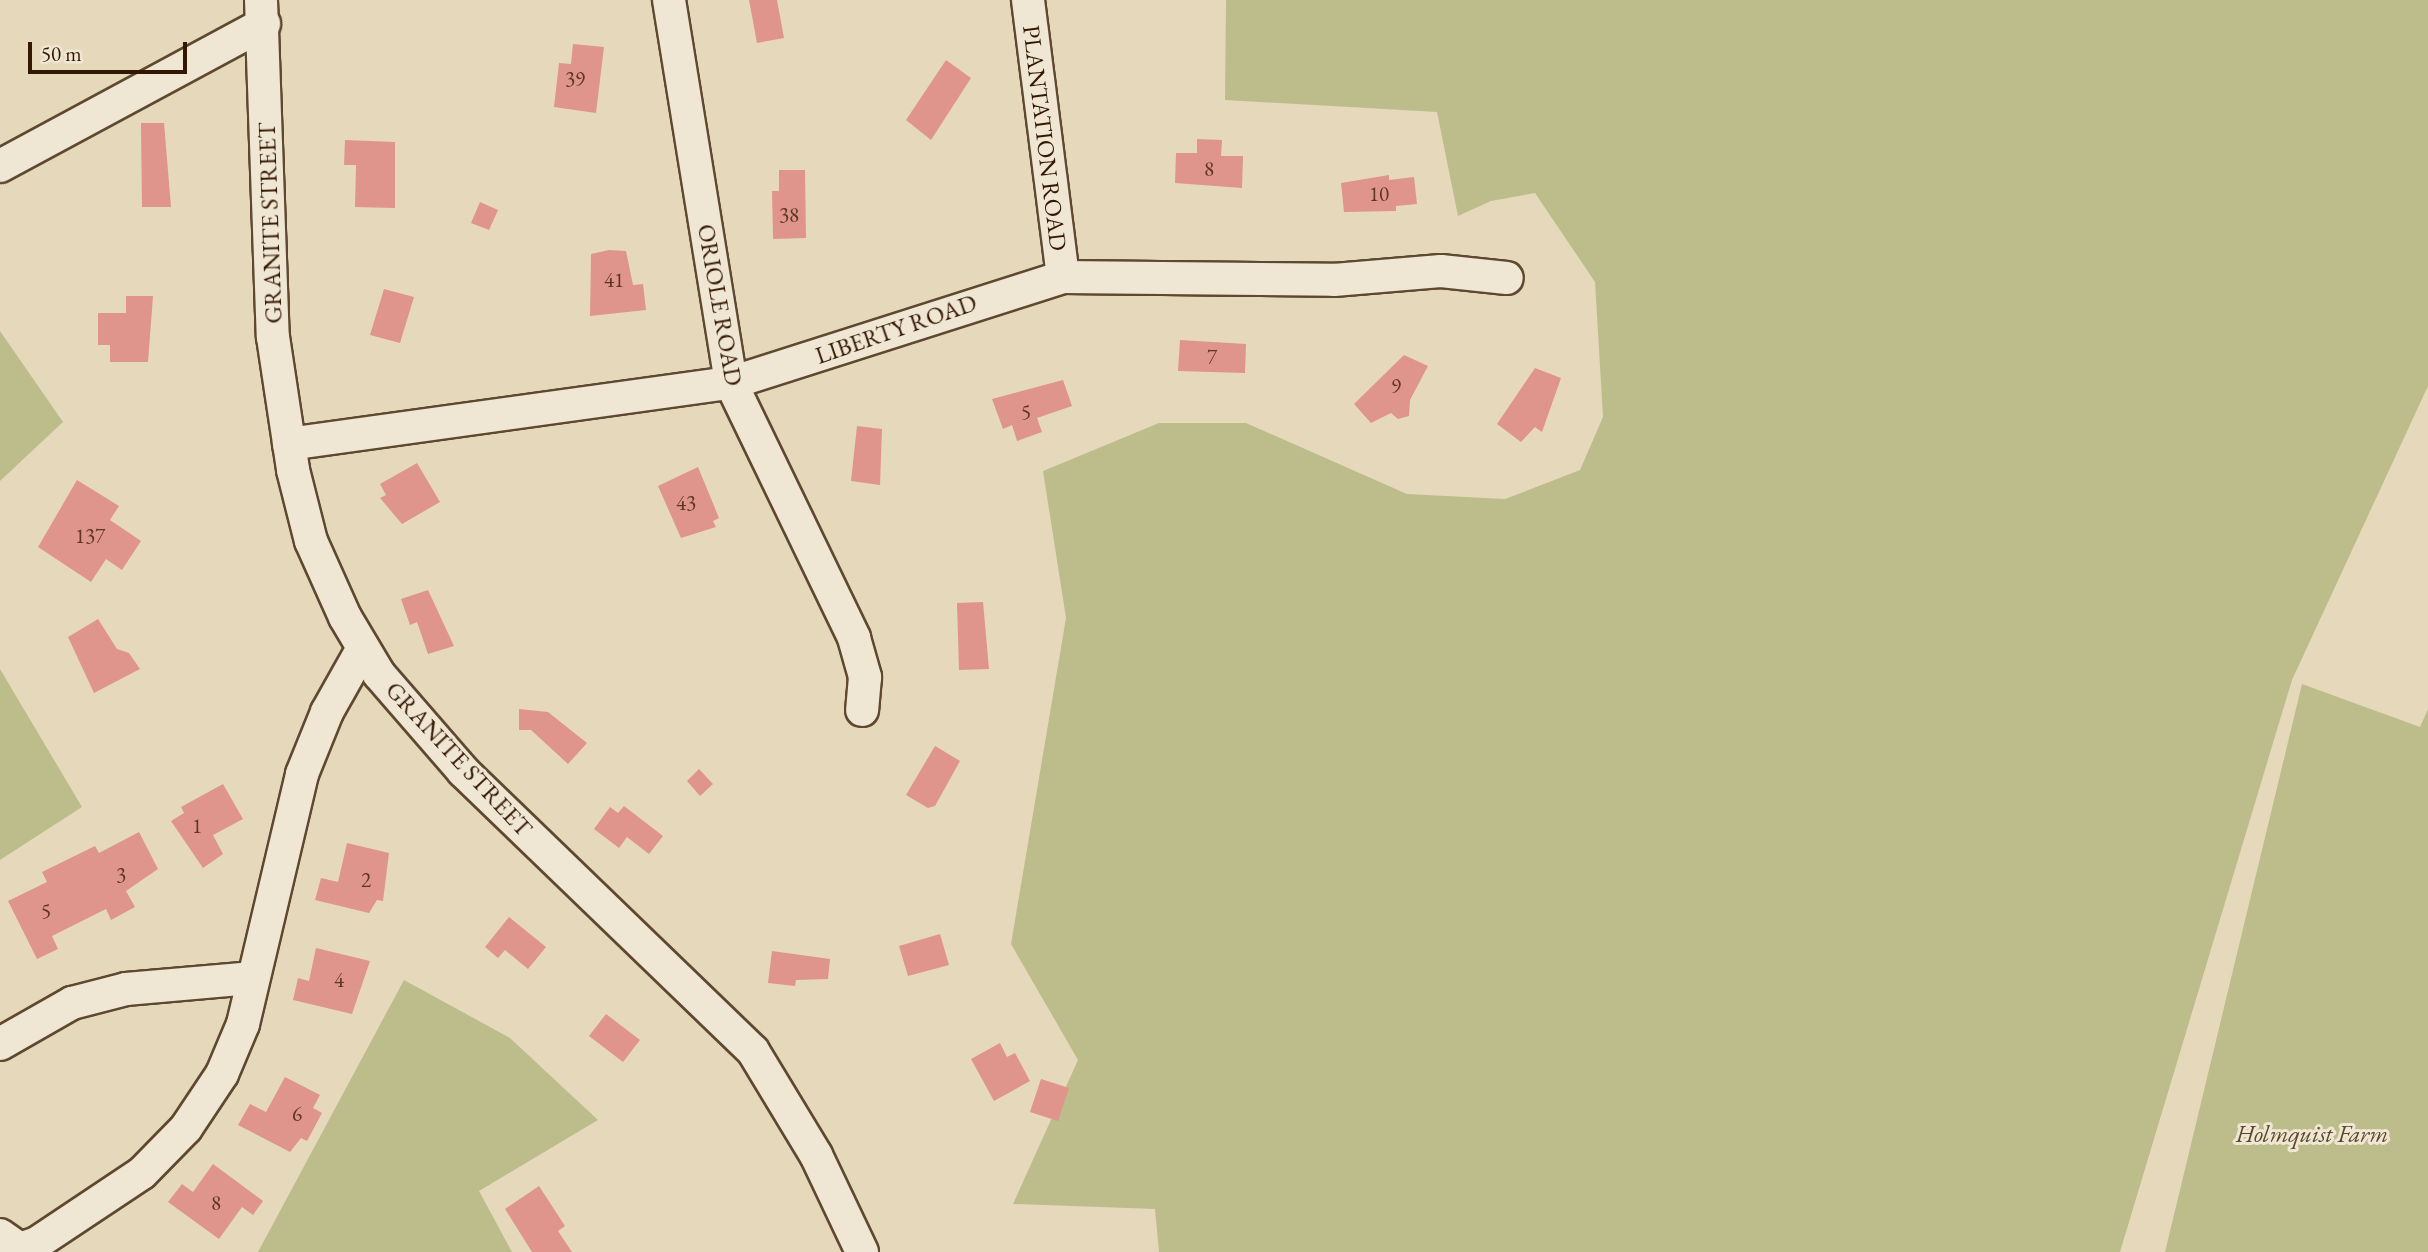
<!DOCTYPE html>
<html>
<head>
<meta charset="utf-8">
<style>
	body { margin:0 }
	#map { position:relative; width:2428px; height:1252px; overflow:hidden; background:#e6d9bb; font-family:"EB Garamond",serif }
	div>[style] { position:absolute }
	.green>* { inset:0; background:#bdbd8b }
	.building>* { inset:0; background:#df948c }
	.roads { filter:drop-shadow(2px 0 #5f4830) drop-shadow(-2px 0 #5f4830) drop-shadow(0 2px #5f4830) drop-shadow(0 -2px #5f4830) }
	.minor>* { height:32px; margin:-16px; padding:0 16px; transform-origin:16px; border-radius:16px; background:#efe6d3 }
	span { translate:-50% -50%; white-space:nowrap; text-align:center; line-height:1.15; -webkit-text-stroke:6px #efe6d3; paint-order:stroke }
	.number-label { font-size:21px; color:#5d3624 }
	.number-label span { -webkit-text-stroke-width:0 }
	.street-label { font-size:24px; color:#321702 }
	.park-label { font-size:24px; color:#5c492b; font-style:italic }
	.scale { position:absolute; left:28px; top:42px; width:159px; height:32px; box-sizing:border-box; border:4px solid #321702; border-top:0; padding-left:9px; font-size:21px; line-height:24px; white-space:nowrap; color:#321702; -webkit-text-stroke:5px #efe6d3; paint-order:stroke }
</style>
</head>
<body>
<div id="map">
	<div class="green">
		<i style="clip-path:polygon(1226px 0,2428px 0,2428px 386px,2292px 680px,2120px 1252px,1159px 1252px,1155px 1209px,1013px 1204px,1078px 1060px,1011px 944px,1066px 618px,1043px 471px,1159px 423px,1246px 423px,1407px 494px,1505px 499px,1580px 470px,1603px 417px,1595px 282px,1535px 193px,1491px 201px,1458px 216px,1437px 112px,1225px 100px)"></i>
		<i style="clip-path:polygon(0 331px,63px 422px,0 481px)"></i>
		<i style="clip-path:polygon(0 669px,82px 807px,0 860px)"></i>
		<i style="clip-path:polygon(2302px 684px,2420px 727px,2428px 709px,2428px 1252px,2165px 1252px)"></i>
		<i style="clip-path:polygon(404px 980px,510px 1038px,598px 1120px,479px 1191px,512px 1252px,258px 1252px)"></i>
	</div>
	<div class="building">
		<i style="clip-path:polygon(749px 0,777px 0,784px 38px,757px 43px)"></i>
		<i style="clip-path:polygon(573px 44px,604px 47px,596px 113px,554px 107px,559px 63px,571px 64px)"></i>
		<i style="clip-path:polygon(946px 60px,971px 78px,931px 140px,906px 120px)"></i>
		<i style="clip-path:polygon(141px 123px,164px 123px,171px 207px,142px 207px)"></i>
		<i style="clip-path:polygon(1197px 139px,1222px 140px,1221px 156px,1243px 156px,1242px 188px,1175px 183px,1176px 153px,1197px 153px)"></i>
		<i style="clip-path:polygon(345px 140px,395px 142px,395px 208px,355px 207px,356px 165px,344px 165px)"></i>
		<i style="clip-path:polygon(779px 170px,805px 170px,806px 238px,773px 239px,772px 191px,779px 191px)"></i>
		<i style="clip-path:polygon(1389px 175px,1389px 180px,1414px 177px,1417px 204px,1396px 206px,1396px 211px,1344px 212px,1341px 183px)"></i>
		<i style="clip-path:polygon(480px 202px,498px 210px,489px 230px,471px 223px)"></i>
		<i style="clip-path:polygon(609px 250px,626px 251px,633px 285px,643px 284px,646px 310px,590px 316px,591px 254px)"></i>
		<i style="clip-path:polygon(384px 289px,414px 297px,400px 343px,370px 335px)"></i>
		<i style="clip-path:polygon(126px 296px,153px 296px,148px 362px,110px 362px,110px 345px,98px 345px,98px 313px,126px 313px)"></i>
		<i style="clip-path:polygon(1180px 340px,1246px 344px,1245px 373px,1178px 371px)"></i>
		<i style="clip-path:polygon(1404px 355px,1428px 366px,1410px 400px,1409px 416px,1398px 419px,1391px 413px,1371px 423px,1354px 404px)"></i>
		<i style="clip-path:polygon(1535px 368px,1561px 378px,1542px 432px,1535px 427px,1521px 442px,1497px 424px)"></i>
		<i style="clip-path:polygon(1063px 380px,1072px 406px,1037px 418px,1042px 432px,1017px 441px,1012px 425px,1003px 429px,992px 399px)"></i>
		<i style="clip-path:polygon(857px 426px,882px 429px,880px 485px,851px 481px)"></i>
		<i style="clip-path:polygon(417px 463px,440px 502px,402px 524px,380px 498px,386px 495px,380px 484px)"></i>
		<i style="clip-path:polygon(698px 467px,719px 518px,713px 521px,716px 527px,681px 538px,658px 486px)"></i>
		<i style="clip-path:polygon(77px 480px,119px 506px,110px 520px,141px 541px,122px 570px,106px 559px,91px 582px,38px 547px)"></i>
		<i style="clip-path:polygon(428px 590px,454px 646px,428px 654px,417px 622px,410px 625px,401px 599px)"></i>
		<i style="clip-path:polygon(983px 602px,989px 669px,959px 670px,957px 603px)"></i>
		<i style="clip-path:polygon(98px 619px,117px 649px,129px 653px,140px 669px,94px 693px,68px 637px)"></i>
		<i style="clip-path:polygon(519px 709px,548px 712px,587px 743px,568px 764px,531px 730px,519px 730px)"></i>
		<i style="clip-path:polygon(935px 746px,960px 761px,935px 806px,928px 808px,906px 795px)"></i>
		<i style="clip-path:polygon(699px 769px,713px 784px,700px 796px,687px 781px)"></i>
		<i style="clip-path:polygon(223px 784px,243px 819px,213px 835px,223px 854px,203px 868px,171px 821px,184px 813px,181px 807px)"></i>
		<i style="clip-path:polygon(624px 806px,663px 836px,649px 854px,627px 837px,619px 848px,594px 829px,610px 807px,618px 813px)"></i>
		<i style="clip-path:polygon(139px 832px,158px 869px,126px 891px,135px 907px,111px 920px,106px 909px,52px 936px,58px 949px,37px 959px,8px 901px,47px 882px,42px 872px,95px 846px,99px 853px)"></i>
		<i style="clip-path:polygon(347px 843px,389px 853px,383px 901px,377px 900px,369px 913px,315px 900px,321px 878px,338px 882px)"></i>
		<i style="clip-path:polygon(509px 917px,546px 947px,528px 969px,505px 950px,498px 958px,485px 947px)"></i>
		<i style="clip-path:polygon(940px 934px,949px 965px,908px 976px,899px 946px)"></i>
		<i style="clip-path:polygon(316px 948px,370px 961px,352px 1014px,293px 1000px,298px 978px,309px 981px)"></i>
		<i style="clip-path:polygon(772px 951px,830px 959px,828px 979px,796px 980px,795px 986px,768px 983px)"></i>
		<i style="clip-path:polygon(606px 1014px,640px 1040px,623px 1062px,589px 1036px)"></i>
		<i style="clip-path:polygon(1000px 1043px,1007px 1057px,1015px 1053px,1030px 1081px,994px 1101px,971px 1059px)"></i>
		<i style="clip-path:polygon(285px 1077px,320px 1095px,313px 1108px,322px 1113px,307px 1141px,301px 1138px,290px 1152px,238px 1125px,250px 1104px,266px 1112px)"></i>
		<i style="clip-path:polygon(1041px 1079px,1069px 1088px,1058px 1121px,1030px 1112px)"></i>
		<i style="clip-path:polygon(213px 1164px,263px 1201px,253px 1215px,242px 1207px,219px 1239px,168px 1202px,182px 1184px,193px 1192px)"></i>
		<i style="clip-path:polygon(539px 1186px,565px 1226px,558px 1231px,572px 1252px,532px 1252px,505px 1209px)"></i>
	</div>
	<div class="roads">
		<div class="minor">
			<i style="left:261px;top:0;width:337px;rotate:88deg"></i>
			<i style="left:273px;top:337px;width:134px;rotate:81.4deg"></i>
			<i style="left:293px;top:470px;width:73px;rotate:75.8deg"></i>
			<i style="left:311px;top:541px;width:83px;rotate:65.9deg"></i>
			<i style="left:345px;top:617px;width:66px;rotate:59.2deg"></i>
			<i style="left:379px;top:674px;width:128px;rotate:49.1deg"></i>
			<i style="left:463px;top:771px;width:403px;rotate:44deg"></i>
			<i style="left:753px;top:1051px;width:122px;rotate:58.8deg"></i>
			<i style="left:816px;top:1155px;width:107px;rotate:64.6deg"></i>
			<i style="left:669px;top:0;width:388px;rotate:80.8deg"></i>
			<i style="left:731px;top:383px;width:283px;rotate:64.2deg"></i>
			<i style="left:854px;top:638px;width:41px;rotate:74.2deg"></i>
			<i style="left:865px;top:677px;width:33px;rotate:95deg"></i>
			<i style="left:1028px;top:0;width:279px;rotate:82.8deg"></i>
			<i style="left:0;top:166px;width:300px;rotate:-28.3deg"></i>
			<i style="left:289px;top:444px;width:446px;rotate:-7.9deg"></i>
			<i style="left:731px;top:383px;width:349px;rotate:-17.7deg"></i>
			<i style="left:1063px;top:277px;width:271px;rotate:0.6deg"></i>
			<i style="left:1334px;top:280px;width:107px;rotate:-4.8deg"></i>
			<i style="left:1441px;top:271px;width:66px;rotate:6.1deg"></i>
			<i style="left:0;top:1044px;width:83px;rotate:-29.7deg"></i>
			<i style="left:72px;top:1003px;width:56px;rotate:-14.5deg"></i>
			<i style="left:126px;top:989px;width:125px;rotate:-5deg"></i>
			<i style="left:0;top:1235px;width:24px;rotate:35deg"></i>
			<i style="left:20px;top:1249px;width:18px;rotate:-19deg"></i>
			<i style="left:37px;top:1243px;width:126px;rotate:-33.7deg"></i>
			<i style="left:142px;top:1173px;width:63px;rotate:-45.6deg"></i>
			<i style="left:186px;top:1128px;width:65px;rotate:-56.3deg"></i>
			<i style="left:222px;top:1074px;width:54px;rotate:-67.2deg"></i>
			<i style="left:243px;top:1024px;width:257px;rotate:-76.7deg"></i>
			<i style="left:302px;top:774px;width:67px;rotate:-68deg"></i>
			<i style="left:327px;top:712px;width:73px;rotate:-60.6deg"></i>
		</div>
	</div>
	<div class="number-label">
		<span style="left:575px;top:79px">39</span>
		<span style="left:1209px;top:169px">8</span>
		<span style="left:1379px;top:194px">10</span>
		<span style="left:789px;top:215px">38</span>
		<span style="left:614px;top:280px">41</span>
		<span style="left:1212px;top:357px">7</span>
		<span style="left:1396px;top:386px">9</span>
		<span style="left:1026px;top:412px">5</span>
		<span style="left:686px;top:503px">43</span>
		<span style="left:90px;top:536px">137</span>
		<span style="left:197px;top:826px">1</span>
		<span style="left:121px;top:875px">3</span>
		<span style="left:366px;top:880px">2</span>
		<span style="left:46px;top:911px">5</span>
		<span style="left:339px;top:980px">4</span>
		<span style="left:297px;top:1114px">6</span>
		<span style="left:216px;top:1203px">8</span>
	</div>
	<div class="street-label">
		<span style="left:1045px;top:138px;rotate:83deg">PLANTATION ROAD</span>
		<span style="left:270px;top:223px;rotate:-92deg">GRANITE STREET</span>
		<span style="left:720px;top:305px;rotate:80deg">ORIOLE ROAD</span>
		<span style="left:896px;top:329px;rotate:-19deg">LIBERTY ROAD</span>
		<span style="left:459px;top:759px;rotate:47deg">GRANITE STREET</span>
	</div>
	<div class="park-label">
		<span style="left:2312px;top:1134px">Holmquist Farm</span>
	</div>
	<div class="scale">50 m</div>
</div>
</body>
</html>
